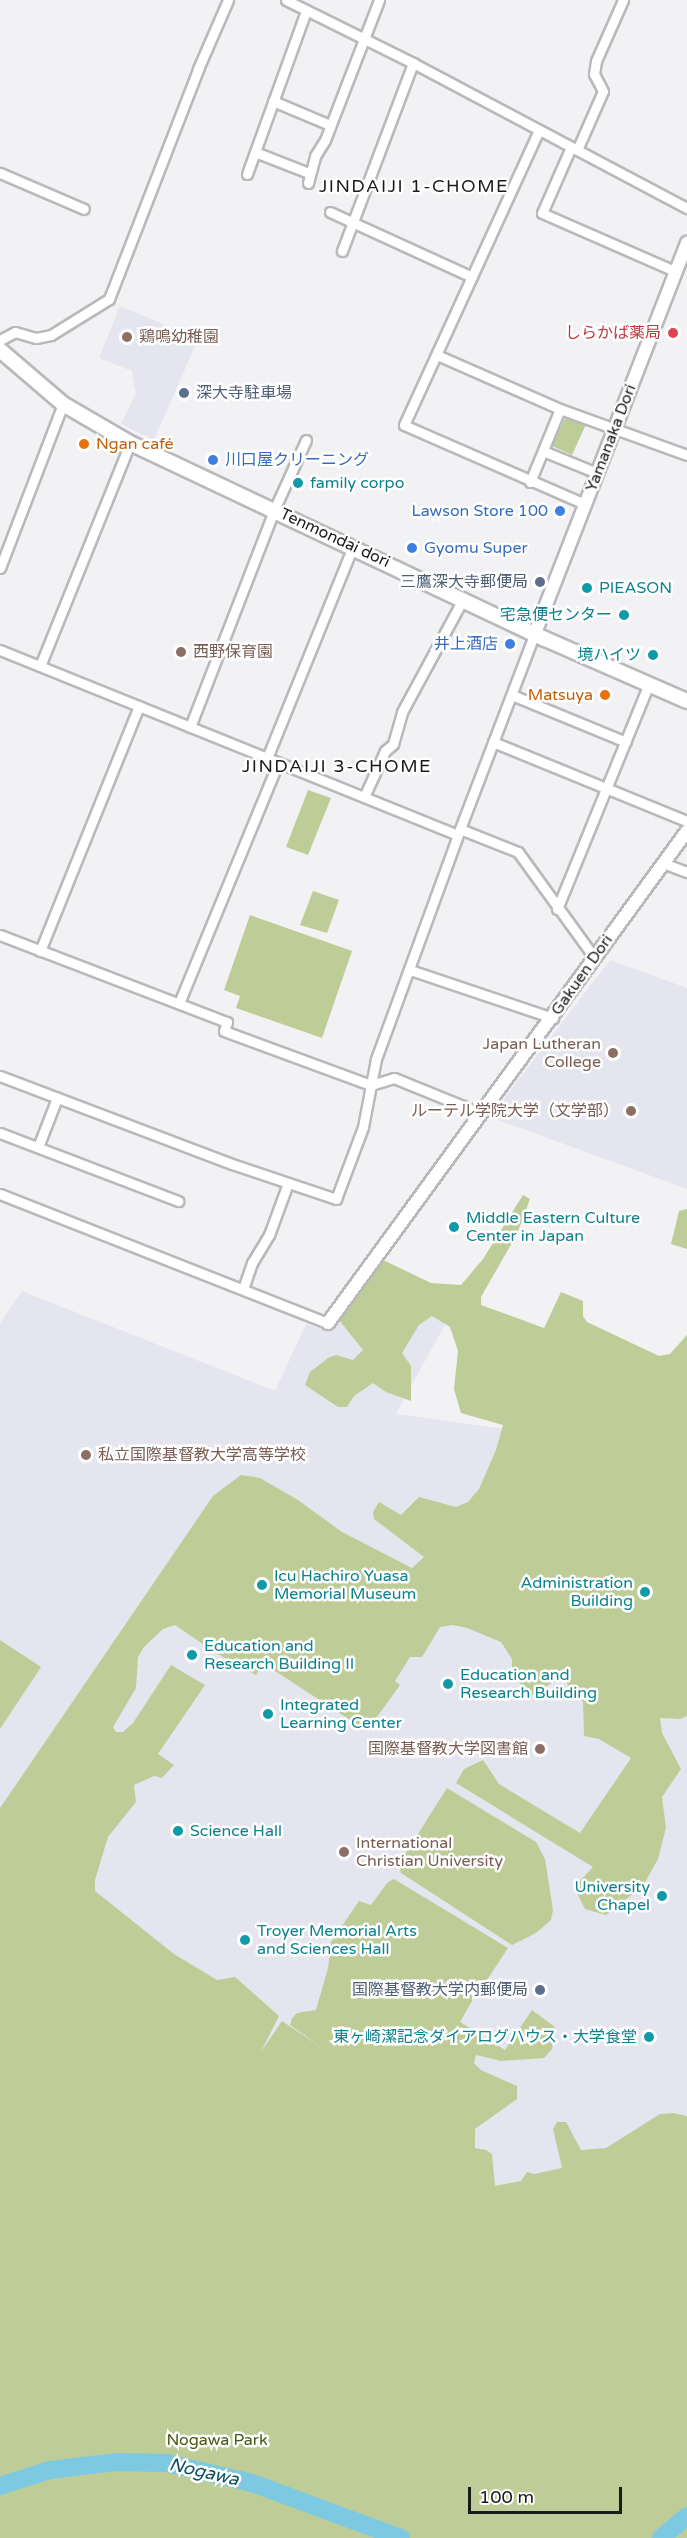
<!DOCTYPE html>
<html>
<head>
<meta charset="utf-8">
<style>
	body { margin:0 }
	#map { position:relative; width:687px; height:2538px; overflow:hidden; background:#f2f2f5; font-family:"Varela Round","Noto Sans JP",sans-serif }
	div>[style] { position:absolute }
	.built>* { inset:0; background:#e4e5ef }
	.green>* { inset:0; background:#becd97 }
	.river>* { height:18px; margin:-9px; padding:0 9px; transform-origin:9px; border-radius:9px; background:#7cc9e1 }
	.roads { filter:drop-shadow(2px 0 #b9b9bb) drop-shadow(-2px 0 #b9b9bb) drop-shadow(0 2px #b9b9bb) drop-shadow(0 -2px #b9b9bb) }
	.minor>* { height:9px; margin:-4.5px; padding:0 4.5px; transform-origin:4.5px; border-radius:4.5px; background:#fff }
	.tertiary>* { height:12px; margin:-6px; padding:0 6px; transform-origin:6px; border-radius:6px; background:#fff }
	.secondary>* { height:14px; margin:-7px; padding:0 7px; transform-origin:7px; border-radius:7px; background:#fff }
	.dots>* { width:16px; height:16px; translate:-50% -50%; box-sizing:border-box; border:3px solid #fff; border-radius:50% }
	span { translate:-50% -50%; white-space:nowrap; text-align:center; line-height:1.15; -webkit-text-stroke:5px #fff; paint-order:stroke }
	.health-label { font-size:16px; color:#be3a42 }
	.right { translate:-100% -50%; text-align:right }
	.education-label { font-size:16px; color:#785e54 }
	.left { translate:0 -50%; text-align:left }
	.service-label { font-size:16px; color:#4e5e75 }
	.street-label { font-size:16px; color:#191a1a }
	.food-label { font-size:16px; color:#c56008 }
	.shop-label { font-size:16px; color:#366cbe }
	.culture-label { font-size:16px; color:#0d838f }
	.park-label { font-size:16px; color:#495713 }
	.neighbourhood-label { font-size:18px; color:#191a1a; letter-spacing:1.5px }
	.water-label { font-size:18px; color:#0d5061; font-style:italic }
	.scale { position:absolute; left:468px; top:2487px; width:154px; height:27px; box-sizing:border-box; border:3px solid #191a1a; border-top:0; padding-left:8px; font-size:18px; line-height:21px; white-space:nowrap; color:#191a1a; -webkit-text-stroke:4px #fff; paint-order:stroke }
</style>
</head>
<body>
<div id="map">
	<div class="built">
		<i style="clip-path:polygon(120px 306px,198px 339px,154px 440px,121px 424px,136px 393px,132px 371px,99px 358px)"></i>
		<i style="clip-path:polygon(610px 960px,687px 988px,687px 1189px,490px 1117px)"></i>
		<i style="clip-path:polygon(374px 1263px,460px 1297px,396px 1414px,687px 1454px,687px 2250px,0 2336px,0 1323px,22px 1291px,275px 1391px,306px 1324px,324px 1330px)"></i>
	</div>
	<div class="green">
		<i style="clip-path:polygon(568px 412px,588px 420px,572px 455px,552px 446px)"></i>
		<i style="clip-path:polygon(308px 790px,331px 798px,308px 855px,286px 847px)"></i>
		<i style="clip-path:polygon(313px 891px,339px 900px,327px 933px,300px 925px)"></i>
		<i style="clip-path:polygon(250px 915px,352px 951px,322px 1038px,236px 1008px,240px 996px,224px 990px)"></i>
		<i style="clip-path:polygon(523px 1195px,530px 1199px,517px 1234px,481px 1297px,481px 1305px,544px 1328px,561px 1292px,583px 1301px,583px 1316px,587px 1322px,659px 1356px,670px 1354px,687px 1335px,687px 1716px,680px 1719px,660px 1718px,662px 1733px,681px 1769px,662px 1797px,666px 1828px,658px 1859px,643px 1886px,606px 1915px,585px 1909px,574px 1887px,593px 1867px,456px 1783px,464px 1769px,483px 1760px,499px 1784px,580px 1833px,631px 1758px,599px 1739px,584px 1736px,583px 1702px,561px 1677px,531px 1696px,524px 1690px,512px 1669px,512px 1659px,501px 1642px,467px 1628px,453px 1625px,440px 1627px,422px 1657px,410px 1657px,395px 1681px,400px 1685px,367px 1731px,269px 1667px,262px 1665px,256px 1675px,216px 1653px,175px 1625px,163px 1629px,144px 1647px,138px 1657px,136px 1688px,113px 1727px,116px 1732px,123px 1732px,133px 1723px,171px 1665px,205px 1685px,158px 1754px,174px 1765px,162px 1778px,154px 1776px,134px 1785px,136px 1802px,108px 1837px,95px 1880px,95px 1891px,174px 1954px,217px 1980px,235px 1977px,279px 2016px,261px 2052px,282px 2021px,324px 2049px,290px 2025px,292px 2018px,297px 2013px,316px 2010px,328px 1968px,331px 1942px,359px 1901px,371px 1905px,388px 1882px,394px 1879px,508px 1948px,483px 1986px,472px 1991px,472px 2001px,460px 2022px,505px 2050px,532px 2010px,555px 2027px,552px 2049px,544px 2058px,501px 2061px,476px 2055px,474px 2063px,481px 2070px,517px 2086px,517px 2099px,475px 2129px,475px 2148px,486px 2150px,492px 2154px,495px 2186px,521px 2181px,527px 2172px,534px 2174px,562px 2168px,553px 2129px,557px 2122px,566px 2122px,581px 2150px,606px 2148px,660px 2114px,673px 2113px,687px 2116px,687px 2538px,0 2538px,0 1808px,213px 1496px,241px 1475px,260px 1478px,298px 1500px,342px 1532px,412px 1568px,424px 1557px,374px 1519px,373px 1512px,379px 1502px,401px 1515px,419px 1497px,456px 1507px,468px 1502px,479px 1489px,496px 1450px,503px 1425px,461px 1413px,454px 1389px,458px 1351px,450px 1327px,432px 1316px,419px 1325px,402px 1353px,411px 1366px,411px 1401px,386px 1392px,373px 1383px,354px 1396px,347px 1407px,338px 1407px,305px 1385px,310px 1372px,328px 1358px,336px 1355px,353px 1360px,363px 1350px,339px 1320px,377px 1257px,431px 1283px,461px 1285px,483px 1259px)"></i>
		<i style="clip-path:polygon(687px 1209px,687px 1249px,671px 1244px,679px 1211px)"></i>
		<i style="clip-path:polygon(0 1640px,41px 1667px,0 1729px)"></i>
		<i style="clip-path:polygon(447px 1788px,536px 1842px,545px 1859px,553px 1910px,551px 1920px,536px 1933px,512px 1945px,401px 1873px,399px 1864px)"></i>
	</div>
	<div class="river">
		<i style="left:0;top:2486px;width:52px;rotate:-17.7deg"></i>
		<i style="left:50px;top:2470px;width:66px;rotate:-6.9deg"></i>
		<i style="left:116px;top:2462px;width:51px;rotate:1.1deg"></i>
		<i style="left:167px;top:2463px;width:87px;rotate:13.2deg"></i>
		<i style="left:252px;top:2483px;width:159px;rotate:20.3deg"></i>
		<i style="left:661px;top:2538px;width:34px;rotate:-40deg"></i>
	</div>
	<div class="roads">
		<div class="minor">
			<i style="left:286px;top:0;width:142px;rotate:26.4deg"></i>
			<i style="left:413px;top:63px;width:310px;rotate:27.9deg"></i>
			<i style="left:273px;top:101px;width:62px;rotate:22.8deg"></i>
			<i style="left:539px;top:130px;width:324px;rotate:114.6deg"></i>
			<i style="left:404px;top:425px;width:197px;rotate:23.6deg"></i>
			<i style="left:571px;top:147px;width:72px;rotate:113.7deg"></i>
			<i style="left:542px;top:213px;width:145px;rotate:23.6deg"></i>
			<i style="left:577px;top:150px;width:64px;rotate:-66.2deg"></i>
			<i style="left:603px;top:91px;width:19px;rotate:-118deg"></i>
			<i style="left:594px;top:74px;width:13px;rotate:-81deg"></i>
			<i style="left:596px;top:61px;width:67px;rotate:-66.1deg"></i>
			<i style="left:255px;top:152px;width:58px;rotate:21.3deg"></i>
			<i style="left:0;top:173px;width:91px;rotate:23.2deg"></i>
			<i style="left:247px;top:174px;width:173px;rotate:-70.1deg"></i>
			<i style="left:308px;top:183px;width:28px;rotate:-75deg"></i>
			<i style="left:315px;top:156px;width:19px;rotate:-58deg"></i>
			<i style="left:325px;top:140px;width:150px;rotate:-68.9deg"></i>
			<i style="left:330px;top:212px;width:156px;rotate:24.6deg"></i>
			<i style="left:342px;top:251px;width:201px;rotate:-69.3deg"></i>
			<i style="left:0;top:340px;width:17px;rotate:-28deg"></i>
			<i style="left:15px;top:332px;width:22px;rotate:16deg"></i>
			<i style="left:36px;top:338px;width:15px;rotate:-11deg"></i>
			<i style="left:51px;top:335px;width:68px;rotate:-31.8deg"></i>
			<i style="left:109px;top:299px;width:247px;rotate:-68.8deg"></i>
			<i style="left:198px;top:69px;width:75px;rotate:-66.5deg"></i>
			<i style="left:437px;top:355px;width:134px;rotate:23.7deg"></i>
			<i style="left:560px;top:409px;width:135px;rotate:19.9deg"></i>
			<i style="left:543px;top:451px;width:58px;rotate:22.2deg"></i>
			<i style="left:530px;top:482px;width:79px;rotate:-67.7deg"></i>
			<i style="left:0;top:568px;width:176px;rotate:-69deg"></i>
			<i style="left:0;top:650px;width:493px;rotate:22deg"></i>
			<i style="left:40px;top:666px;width:240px;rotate:-68deg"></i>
			<i style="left:512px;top:695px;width:123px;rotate:22.4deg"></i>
			<i style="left:190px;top:727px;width:233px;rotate:-68.8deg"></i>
			<i style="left:274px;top:510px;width:77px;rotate:-65.4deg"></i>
			<i style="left:493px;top:742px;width:209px;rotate:22.2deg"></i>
			<i style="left:267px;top:758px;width:229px;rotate:-67.9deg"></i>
			<i style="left:364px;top:797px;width:51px;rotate:-65.5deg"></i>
			<i style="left:385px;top:751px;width:11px;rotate:-41deg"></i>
			<i style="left:393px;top:744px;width:33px;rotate:-74deg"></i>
			<i style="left:402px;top:712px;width:128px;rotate:-61.6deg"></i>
			<i style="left:460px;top:829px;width:62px;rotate:21.6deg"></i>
			<i style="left:518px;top:852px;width:130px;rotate:54.1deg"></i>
			<i style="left:663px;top:863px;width:26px;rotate:21deg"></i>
			<i style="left:557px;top:909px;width:243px;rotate:-67.8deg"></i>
			<i style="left:0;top:935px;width:243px;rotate:21deg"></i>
			<i style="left:227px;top:1022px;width:9px;rotate:108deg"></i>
			<i style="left:224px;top:1031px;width:157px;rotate:20.2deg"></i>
			<i style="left:371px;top:1085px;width:24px;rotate:-17deg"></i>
			<i style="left:394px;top:1078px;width:93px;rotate:22.1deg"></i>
			<i style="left:40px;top:951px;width:264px;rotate:-68deg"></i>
			<i style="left:410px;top:970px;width:151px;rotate:18.6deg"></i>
			<i style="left:179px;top:1003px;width:260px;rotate:-67.6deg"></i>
			<i style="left:0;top:1076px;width:248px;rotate:20.8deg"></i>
			<i style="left:232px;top:1164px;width:110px;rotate:18.6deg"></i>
			<i style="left:336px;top:1199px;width:77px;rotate:-69.4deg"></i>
			<i style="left:363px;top:1127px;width:69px;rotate:-79.2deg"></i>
			<i style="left:376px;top:1059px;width:245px;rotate:-69.9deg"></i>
			<i style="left:460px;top:829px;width:210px;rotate:-69.1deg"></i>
			<i style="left:0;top:1133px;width:191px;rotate:20.9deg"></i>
			<i style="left:38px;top:1147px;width:53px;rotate:-68.8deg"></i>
			<i style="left:0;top:1194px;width:352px;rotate:21.5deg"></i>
			<i style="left:243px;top:1289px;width:28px;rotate:-71deg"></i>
			<i style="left:252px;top:1263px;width:33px;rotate:-59deg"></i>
			<i style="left:269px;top:1235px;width:55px;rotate:-69.9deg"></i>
		</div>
		<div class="tertiary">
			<i style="left:535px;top:633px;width:419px;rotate:-68.7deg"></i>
			<i style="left:328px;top:1323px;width:609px;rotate:-53.88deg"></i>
		</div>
		<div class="secondary">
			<i style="left:0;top:350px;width:83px;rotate:40.6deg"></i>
			<i style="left:63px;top:404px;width:78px;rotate:30.2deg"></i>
			<i style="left:130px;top:443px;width:459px;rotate:25.3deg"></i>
			<i style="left:545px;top:639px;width:155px;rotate:23.6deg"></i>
		</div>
	</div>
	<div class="dots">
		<i style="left:673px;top:333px;background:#e0444e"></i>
		<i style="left:127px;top:337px;background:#8d6e63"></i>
		<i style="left:184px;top:393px;background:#5c6f8a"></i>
		<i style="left:84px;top:444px;background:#e8710a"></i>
		<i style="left:213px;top:460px;background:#3f7fe0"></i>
		<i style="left:298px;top:483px;background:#0f9aa8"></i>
		<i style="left:560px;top:511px;background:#3f7fe0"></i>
		<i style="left:412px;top:548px;background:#3f7fe0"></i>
		<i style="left:540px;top:582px;background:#5c6f8a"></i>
		<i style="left:587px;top:588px;background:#0f9aa8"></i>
		<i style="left:624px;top:615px;background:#0f9aa8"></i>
		<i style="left:510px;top:644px;background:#3f7fe0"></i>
		<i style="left:181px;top:652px;background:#8d6e63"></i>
		<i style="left:653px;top:655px;background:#0f9aa8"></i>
		<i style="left:605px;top:695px;background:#e8710a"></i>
		<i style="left:613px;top:1053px;background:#8d6e63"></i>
		<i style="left:631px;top:1111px;background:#8d6e63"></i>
		<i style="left:454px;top:1227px;background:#0f9aa8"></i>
		<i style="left:86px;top:1455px;background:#8d6e63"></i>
		<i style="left:262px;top:1585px;background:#0f9aa8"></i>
		<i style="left:645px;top:1592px;background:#0f9aa8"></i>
		<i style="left:192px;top:1655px;background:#0f9aa8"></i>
		<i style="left:448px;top:1684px;background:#0f9aa8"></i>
		<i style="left:268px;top:1714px;background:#0f9aa8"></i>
		<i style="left:540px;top:1749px;background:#8d6e63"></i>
		<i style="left:178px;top:1831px;background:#0f9aa8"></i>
		<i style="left:344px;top:1852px;background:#8d6e63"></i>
		<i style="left:662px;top:1896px;background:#0f9aa8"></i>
		<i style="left:245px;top:1940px;background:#0f9aa8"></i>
		<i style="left:540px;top:1990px;background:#5c6f8a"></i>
		<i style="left:649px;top:2037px;background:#0f9aa8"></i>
	</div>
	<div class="health-label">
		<span class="right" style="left:661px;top:333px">しらかば薬局</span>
	</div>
	<div class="education-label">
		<span class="left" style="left:139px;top:337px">鶏鳴幼稚園</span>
		<span class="left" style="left:193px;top:652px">西野保育園</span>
		<span class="right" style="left:601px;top:1053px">Japan Lutheran<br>College</span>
		<span class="right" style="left:619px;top:1111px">ルーテル学院大学（文学部）</span>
		<span class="left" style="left:98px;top:1455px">私立国際基督教大学高等学校</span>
		<span class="right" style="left:528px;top:1749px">国際基督教大学図書館</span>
		<span class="left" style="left:356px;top:1852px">International<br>Christian University</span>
	</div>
	<div class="service-label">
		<span class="left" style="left:196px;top:393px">深大寺駐車場</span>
		<span class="right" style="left:528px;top:582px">三鷹深大寺郵便局</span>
		<span class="right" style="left:528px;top:1990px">国際基督教大学内郵便局</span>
	</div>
	<div class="street-label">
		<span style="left:611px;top:438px;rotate:-69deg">Yamanaka Dori</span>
		<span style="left:335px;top:538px;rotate:25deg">Tenmondai dori</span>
		<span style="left:582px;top:975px;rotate:-55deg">Gakuen Dori</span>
	</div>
	<div class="food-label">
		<span class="left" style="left:96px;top:444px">Ngan café</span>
		<span class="right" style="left:593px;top:695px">Matsuya</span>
	</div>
	<div class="shop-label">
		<span class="left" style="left:225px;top:460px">川口屋クリーニング</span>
		<span class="right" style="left:548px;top:511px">Lawson Store 100</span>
		<span class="left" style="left:424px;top:548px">Gyomu Super</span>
		<span class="right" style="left:498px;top:644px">井上酒店</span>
	</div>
	<div class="culture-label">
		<span class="left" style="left:310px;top:483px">family corpo</span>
		<span class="left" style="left:599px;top:588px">PIEASON</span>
		<span class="right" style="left:612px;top:615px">宅急便センター</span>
		<span class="right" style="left:641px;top:655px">境ハイツ</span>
		<span class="left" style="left:466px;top:1227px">Middle Eastern Culture<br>Center in Japan</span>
		<span class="left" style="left:274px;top:1585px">Icu Hachiro Yuasa<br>Memorial Museum</span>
		<span class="right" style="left:633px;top:1592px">Administration<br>Building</span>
		<span class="left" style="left:204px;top:1655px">Education and<br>Research Building II</span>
		<span class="left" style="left:460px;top:1684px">Education and<br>Research Building</span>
		<span class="left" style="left:280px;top:1714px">Integrated<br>Learning Center</span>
		<span class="left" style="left:190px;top:1831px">Science Hall</span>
		<span class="right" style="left:650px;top:1896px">University<br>Chapel</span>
		<span class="left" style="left:257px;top:1940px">Troyer Memorial Arts<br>and Sciences Hall</span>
		<span class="right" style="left:637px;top:2037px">東ヶ崎潔記念ダイアログハウス・大学食堂</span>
	</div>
	<div class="park-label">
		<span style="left:217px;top:2440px">Nogawa Park</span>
	</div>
	<div class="neighbourhood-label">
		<span style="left:414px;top:186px">JINDAIJI 1-CHOME</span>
		<span style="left:337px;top:766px">JINDAIJI 3-CHOME</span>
	</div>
	<div class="water-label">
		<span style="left:204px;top:2472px;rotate:13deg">Nogawa</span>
	</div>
	<div class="scale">100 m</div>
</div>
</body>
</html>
